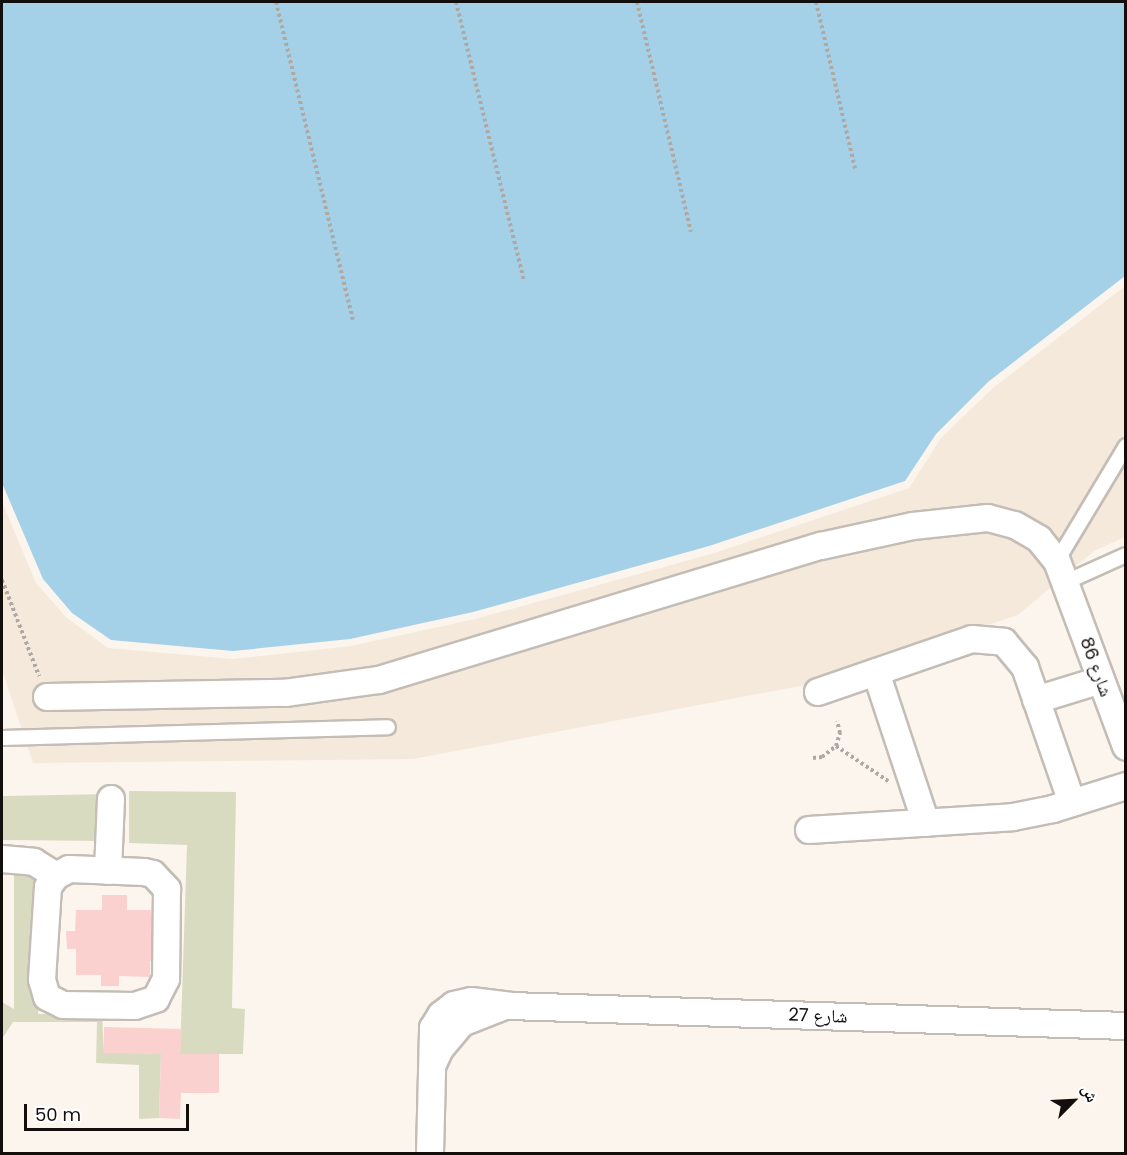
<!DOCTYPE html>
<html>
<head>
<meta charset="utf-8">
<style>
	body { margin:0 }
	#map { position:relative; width:1127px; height:1155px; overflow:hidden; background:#fcf5ed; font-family:Poppins,"Noto Naskh Arabic",sans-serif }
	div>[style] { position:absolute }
	.built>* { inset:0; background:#f5e9db }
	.green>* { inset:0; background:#d9dbc0 }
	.water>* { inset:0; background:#a4d0e8 }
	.building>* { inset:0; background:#fad1cf }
	.path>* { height:4px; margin-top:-2px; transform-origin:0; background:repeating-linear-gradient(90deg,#afa9a3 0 3px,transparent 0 6px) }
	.roads { filter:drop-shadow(2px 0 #c4bdb6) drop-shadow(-2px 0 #c4bdb6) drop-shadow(0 2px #c4bdb6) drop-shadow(0 -2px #c4bdb6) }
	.lane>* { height:14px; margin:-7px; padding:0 7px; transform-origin:7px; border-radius:7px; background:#fff }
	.street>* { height:26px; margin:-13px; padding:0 13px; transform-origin:13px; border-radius:13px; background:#fff }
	span { translate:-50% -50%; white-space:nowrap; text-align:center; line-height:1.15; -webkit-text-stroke:4.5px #fff; paint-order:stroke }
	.street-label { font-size:18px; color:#110e0c }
	.frame { position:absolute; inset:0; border:3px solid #110e0c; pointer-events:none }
	.north { position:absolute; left:1043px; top:1071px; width:60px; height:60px; -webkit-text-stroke:4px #fff; paint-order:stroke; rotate:66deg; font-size:16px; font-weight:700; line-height:24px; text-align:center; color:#110e0c }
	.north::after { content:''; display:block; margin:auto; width:21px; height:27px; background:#110e0c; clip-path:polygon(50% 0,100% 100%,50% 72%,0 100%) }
	.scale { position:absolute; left:24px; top:1104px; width:165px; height:27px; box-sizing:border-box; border:3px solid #110e0c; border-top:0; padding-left:8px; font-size:18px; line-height:21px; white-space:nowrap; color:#110e0c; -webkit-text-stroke:4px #fff; paint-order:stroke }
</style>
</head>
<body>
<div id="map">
	<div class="built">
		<i style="clip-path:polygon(1125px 286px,1125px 537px,1094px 551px,1018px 615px,811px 684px,413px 759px,33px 763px,2px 670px,2px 502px,36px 583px,67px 618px,108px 648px,233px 659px,351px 646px,475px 619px,711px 554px,909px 488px,941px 438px,993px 388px)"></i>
	</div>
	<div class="green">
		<i style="clip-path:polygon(129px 791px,236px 792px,232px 1008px,245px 1009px,243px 1054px,180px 1054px,187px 845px,129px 843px)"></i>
		<i style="clip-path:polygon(110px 794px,104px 841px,2px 840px,2px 796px)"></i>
		<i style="clip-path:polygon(14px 866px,41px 869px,38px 1014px,102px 1014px,104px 1052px,161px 1054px,159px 1118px,139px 1119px,139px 1065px,96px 1063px,97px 1022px,13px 1022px,2px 1039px,2px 1002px,14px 1009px)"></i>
	</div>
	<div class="water">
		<i style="clip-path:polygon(2px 2px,1125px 2px,1125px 276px,988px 382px,936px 434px,905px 481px,709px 546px,473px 612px,350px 639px,233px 651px,111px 640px,72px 613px,43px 579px,2px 483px)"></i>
	</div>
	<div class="building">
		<i style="clip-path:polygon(102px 895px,127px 895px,127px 910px,151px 910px,151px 933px,159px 933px,159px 961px,150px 961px,150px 977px,119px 976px,119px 986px,101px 986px,101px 975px,76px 975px,76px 949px,67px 949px,66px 931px,75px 931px,76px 910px,102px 910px)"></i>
		<i style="clip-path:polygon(104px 1027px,182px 1029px,180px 1054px,219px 1054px,219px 1093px,181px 1093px,180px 1119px,159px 1118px,161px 1054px,104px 1053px)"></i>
	</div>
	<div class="path">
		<i style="left:276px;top:2px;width:328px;rotate:76.4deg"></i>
		<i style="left:456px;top:2px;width:287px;rotate:76.3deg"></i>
		<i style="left:637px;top:2px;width:236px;rotate:76.8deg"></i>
		<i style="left:816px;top:2px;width:171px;rotate:76.8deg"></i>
		<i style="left:2px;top:580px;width:103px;rotate:68.9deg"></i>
		<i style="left:836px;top:746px;width:63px;rotate:33.9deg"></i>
		<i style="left:813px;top:758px;width:9px;rotate:-6deg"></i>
		<i style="left:822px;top:757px;width:18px;rotate:-38deg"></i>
		<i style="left:836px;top:746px;width:14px;rotate:-73deg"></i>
		<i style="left:840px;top:733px;width:12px;rotate:-104deg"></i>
	</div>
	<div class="roads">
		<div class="lane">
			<i style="left:1057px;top:561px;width:134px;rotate:-59deg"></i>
			<i style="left:1066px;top:582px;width:66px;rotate:-24.2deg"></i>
			<i style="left:2px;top:738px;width:386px;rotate:-1.6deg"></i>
		</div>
		<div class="street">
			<i style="left:876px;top:672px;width:159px;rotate:71.7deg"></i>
			<i style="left:818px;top:692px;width:163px;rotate:-19deg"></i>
			<i style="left:972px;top:639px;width:32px;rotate:5deg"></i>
			<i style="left:1004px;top:642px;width:33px;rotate:50deg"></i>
			<i style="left:1025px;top:667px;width:144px;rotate:70.9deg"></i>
			<i style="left:47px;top:697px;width:238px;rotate:-1deg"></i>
			<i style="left:285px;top:693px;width:95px;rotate:-7.9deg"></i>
			<i style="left:379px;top:680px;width:462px;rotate:-16.9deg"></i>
			<i style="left:821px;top:546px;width:94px;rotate:-12.3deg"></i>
			<i style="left:913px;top:526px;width:75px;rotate:-6.1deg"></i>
			<i style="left:988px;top:518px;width:28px;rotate:15deg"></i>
			<i style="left:1015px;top:525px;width:28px;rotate:30deg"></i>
			<i style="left:1039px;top:539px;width:28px;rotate:51deg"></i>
			<i style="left:1057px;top:561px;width:198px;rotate:69.6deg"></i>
			<i style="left:1036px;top:700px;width:68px;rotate:-17.1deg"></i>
			<i style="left:809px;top:830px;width:204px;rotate:-3.6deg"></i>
			<i style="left:1013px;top:817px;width:41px;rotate:-11.3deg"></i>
			<i style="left:1053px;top:809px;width:77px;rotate:-17.5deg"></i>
			<i style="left:2px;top:859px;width:32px;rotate:5deg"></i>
			<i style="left:34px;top:862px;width:26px;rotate:32deg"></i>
			<i style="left:69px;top:869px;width:75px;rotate:2.3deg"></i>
			<i style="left:144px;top:872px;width:9px;rotate:13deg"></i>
			<i style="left:153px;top:874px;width:21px;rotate:47deg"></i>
			<i style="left:167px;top:889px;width:90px;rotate:90.6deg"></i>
			<i style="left:166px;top:979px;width:22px;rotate:117deg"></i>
			<i style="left:156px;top:999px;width:22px;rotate:162deg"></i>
			<i style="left:135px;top:1006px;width:72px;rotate:-179.2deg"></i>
			<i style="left:63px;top:1005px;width:18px;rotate:-153deg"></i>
			<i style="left:47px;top:997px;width:18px;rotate:-106deg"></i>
			<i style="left:42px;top:980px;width:93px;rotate:-86.3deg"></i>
			<i style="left:48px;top:887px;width:14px;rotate:-54deg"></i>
			<i style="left:56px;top:876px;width:15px;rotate:-28deg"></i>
			<i style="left:108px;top:871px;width:72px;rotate:-87.6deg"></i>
			<i style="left:433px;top:1064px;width:17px;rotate:-65deg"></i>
			<i style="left:440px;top:1049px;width:34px;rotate:-50deg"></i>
			<i style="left:462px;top:1023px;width:41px;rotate:-21.5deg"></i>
			<i style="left:430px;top:1154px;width:126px;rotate:-88.6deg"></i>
			<i style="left:433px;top:1028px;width:15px;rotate:-58deg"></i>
			<i style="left:441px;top:1015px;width:16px;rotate:-38deg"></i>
			<i style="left:454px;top:1005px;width:17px;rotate:-13deg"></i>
			<i style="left:471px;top:1001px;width:39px;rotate:7deg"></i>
			<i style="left:510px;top:1006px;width:616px;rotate:1.86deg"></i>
		</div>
	</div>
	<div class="street-label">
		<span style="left:1096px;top:667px;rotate:70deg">شارع 86</span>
		<span style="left:818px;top:1016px;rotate:2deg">شارع 27</span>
	</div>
	<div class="frame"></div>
	<div class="north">ش</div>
	<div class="scale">50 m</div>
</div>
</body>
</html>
